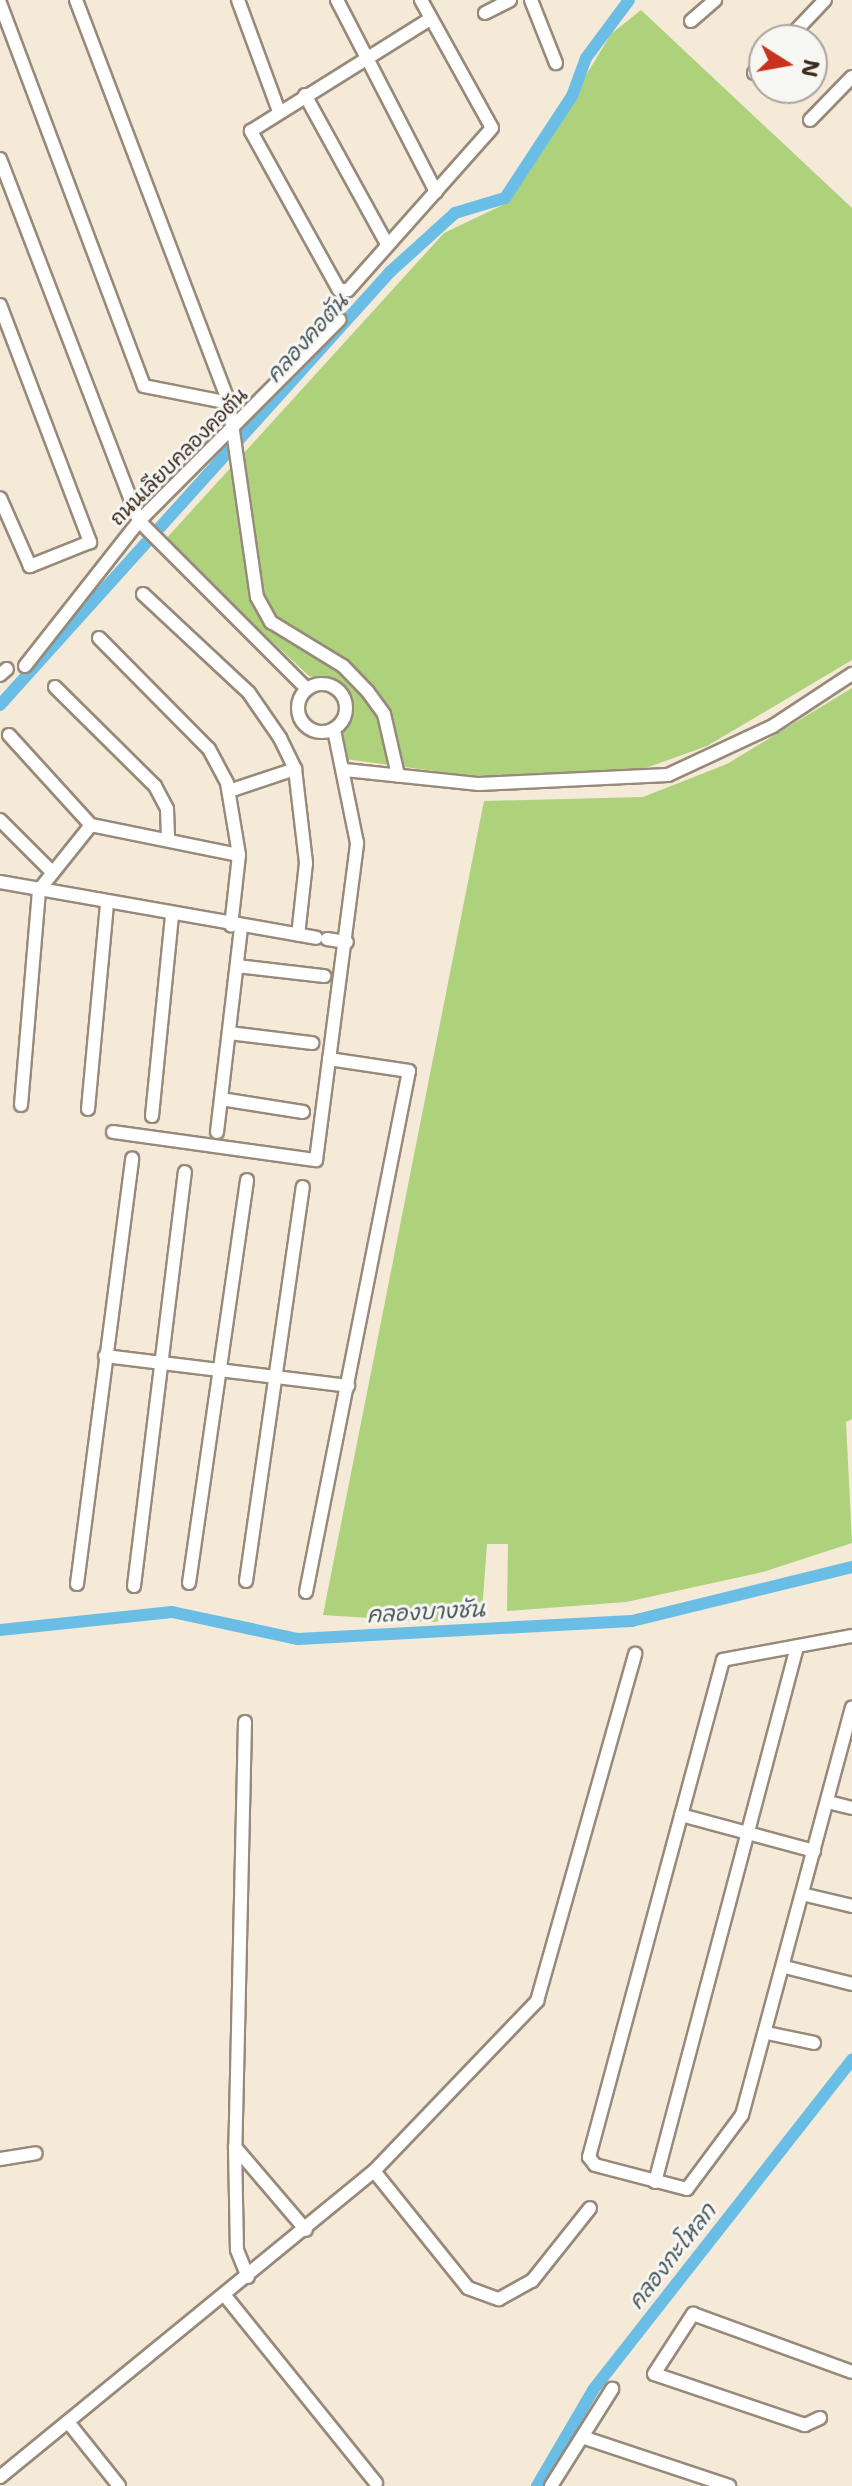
<!DOCTYPE html>
<html>
<head>
<meta charset="utf-8">
<style>
	body { margin:0 }
	#map { position:relative; width:852px; height:2486px; overflow:hidden; background:#f5e9d7; font-family:"Shantell Sans","Playpen Sans Thai",sans-serif }
	div>[style] { position:absolute }
	.green>* { inset:0; background:#add27b }
	.canal>* { height:12px; margin:-6px; padding:0 6px; transform-origin:6px; border-radius:6px; background:#6abee6 }
	.roads { filter:drop-shadow(2px 0 #988a7a) drop-shadow(-2px 0 #988a7a) drop-shadow(0 2px #988a7a) drop-shadow(0 -2px #988a7a) }
	.minor>* { height:12px; margin:-6px; padding:0 6px; transform-origin:6px; border-radius:6px; background:#fff }
	.minor>.ring { margin:-6px; padding:0; box-sizing:content-box; background:none; border:12px solid #fff; border-radius:50% }
	span { translate:-50% -50%; white-space:nowrap; text-align:center; line-height:1.15; -webkit-text-stroke:6px #f6f6f2; paint-order:stroke }
	.street-label { font-size:20px; color:#3b2a1e }
	.water-label { font-size:22px; color:#49565a; font-style:italic }
	.north { position:absolute; left:748px; top:24px; width:80px; height:80px; box-sizing:border-box; background:#f6f6f2; border:2px solid #aba49d; border-radius:50%; rotate:101deg; font-size:22px; font-weight:700; line-height:32px; text-align:center; color:#3b2a1e }
	.north::after { content:''; display:block; margin:auto; width:28px; height:36px; background:#c8321e; clip-path:polygon(50% 0,100% 100%,50% 72%,0 100%) }
</style>
</head>
<body>
<div id="map">
	<div class="green">
		<i style="clip-path:polygon(641px 10px,852px 208px,852px 660px,707px 746px,643px 769px,471px 776px,345px 759px,341px 737px,352px 715px,341px 682px,309px 676px,164px 541px,444px 233px,509px 202px,611px 34px)"></i>
		<i style="clip-path:polygon(852px 688px,852px 1419px,846px 1422px,852px 1543px,763px 1572px,626px 1602px,507px 1611px,508px 1544px,487px 1544px,482px 1612px,434px 1622px,323px 1615px,484px 801px,643px 797px,727px 764px)"></i>
	</div>
	<div class="canal">
		<i style="left:0;top:705px;width:583px;rotate:-47.99deg"></i>
		<i style="left:390px;top:272px;width:88px;rotate:-42.2deg"></i>
		<i style="left:455px;top:213px;width:52px;rotate:-16.7deg"></i>
		<i style="left:505px;top:198px;width:122px;rotate:-56.7deg"></i>
		<i style="left:572px;top:96px;width:40px;rotate:-69.8deg"></i>
		<i style="left:586px;top:58px;width:72px;rotate:-53.4deg"></i>
		<i style="left:0;top:1630px;width:173px;rotate:-6deg"></i>
		<i style="left:172px;top:1612px;width:129px;rotate:12.1deg"></i>
		<i style="left:298px;top:1639px;width:334px;rotate:-3.1deg"></i>
		<i style="left:632px;top:1621px;width:227px;rotate:-13.8deg"></i>
		<i style="left:537px;top:2486px;width:111px;rotate:-59.7deg"></i>
		<i style="left:593px;top:2390px;width:420px;rotate:-51.9deg"></i>
	</div>
	<div class="roads">
		<div class="minor">
			<i style="left:76px;top:0;width:431px;rotate:69.2deg"></i>
			<i style="left:229px;top:403px;width:196px;rotate:81.8deg"></i>
			<i style="left:257px;top:597px;width:29px;rotate:61deg"></i>
			<i style="left:271px;top:622px;width:84px;rotate:31.4deg"></i>
			<i style="left:343px;top:666px;width:36px;rotate:46deg"></i>
			<i style="left:368px;top:692px;width:27px;rotate:54deg"></i>
			<i style="left:384px;top:714px;width:63px;rotate:77.1deg"></i>
			<i style="left:238px;top:0;width:116px;rotate:69.8deg"></i>
			<i style="left:337px;top:0;width:216px;rotate:62.7deg"></i>
			<i style="left:421px;top:0;width:146px;rotate:61deg"></i>
			<i style="left:492px;top:128px;width:217px;rotate:131.6deg"></i>
			<i style="left:348px;top:290px;width:9px;rotate:180deg"></i>
			<i style="left:339px;top:290px;width:182px;rotate:-119deg"></i>
			<i style="left:251px;top:131px;width:211px;rotate:-32deg"></i>
			<i style="left:531px;top:0;width:68px;rotate:68.4deg"></i>
			<i style="left:0;top:3px;width:409px;rotate:69.4deg"></i>
			<i style="left:144px;top:386px;width:87px;rotate:11.3deg"></i>
			<i style="left:485px;top:13px;width:28px;rotate:-27deg"></i>
			<i style="left:691px;top:21px;width:32px;rotate:-41deg"></i>
			<i style="left:787px;top:40px;width:55px;rotate:-46.5deg"></i>
			<i style="left:754px;top:73px;width:14px;rotate:-45deg"></i>
			<i style="left:305px;top:95px;width:170px;rotate:61.2deg"></i>
			<i style="left:810px;top:120px;width:60px;rotate:-45.7deg"></i>
			<i style="left:0;top:159px;width:388px;rotate:69deg"></i>
			<i style="left:139px;top:521px;width:236px;rotate:45deg"></i>
			<i style="left:0;top:305px;width:254px;rotate:69.2deg"></i>
			<i style="left:90px;top:542px;width:65px;rotate:158.2deg"></i>
			<i style="left:30px;top:566px;width:74px;rotate:-113.8deg"></i>
			<i style="left:143px;top:594px;width:145px;rotate:43deg"></i>
			<i style="left:249px;top:693px;width:55px;rotate:55.4deg"></i>
			<i style="left:280px;top:738px;width:34px;rotate:64deg"></i>
			<i style="left:295px;top:769px;width:95px;rotate:83.3deg"></i>
			<i style="left:306px;top:863px;width:72px;rotate:96.3deg"></i>
			<i style="left:99px;top:638px;width:156px;rotate:45.3deg"></i>
			<i style="left:209px;top:749px;width:38px;rotate:62deg"></i>
			<i style="left:227px;top:783px;width:73px;rotate:80.5deg"></i>
			<i style="left:239px;top:855px;width:71px;rotate:96.4deg"></i>
			<i style="left:25px;top:666px;width:184px;rotate:-51.8deg"></i>
			<i style="left:139px;top:521px;width:284px;rotate:-45.1deg"></i>
			<i style="left:0;top:675px;width:9px;rotate:-41deg"></i>
			<i class="ring" style="left:298px;top:684px;width:36px;height:36px"></i>
			<i style="left:55px;top:687px;width:141px;rotate:44.7deg"></i>
			<i style="left:155px;top:786px;width:26px;rotate:62deg"></i>
			<i style="left:167px;top:809px;width:30px;rotate:88deg"></i>
			<i style="left:9px;top:735px;width:122px;rotate:47.7deg"></i>
			<i style="left:91px;top:825px;width:151px;rotate:11.5deg"></i>
			<i style="left:345px;top:770px;width:135px;rotate:6deg"></i>
			<i style="left:479px;top:784px;width:189px;rotate:-2.7deg"></i>
			<i style="left:668px;top:775px;width:116px;rotate:-25deg"></i>
			<i style="left:773px;top:726px;width:95px;rotate:-33.4deg"></i>
			<i style="left:229px;top:791px;width:70px;rotate:-18.4deg"></i>
			<i style="left:0;top:820px;width:69px;rotate:45deg"></i>
			<i style="left:0;top:882px;width:321px;rotate:10deg"></i>
			<i style="left:327px;top:939px;width:20px;rotate:9deg"></i>
			<i style="left:237px;top:966px;width:88px;rotate:6.6deg"></i>
			<i style="left:229px;top:1033px;width:84px;rotate:6.9deg"></i>
			<i style="left:221px;top:1099px;width:83px;rotate:9deg"></i>
			<i style="left:21px;top:1105px;width:216px;rotate:-85.2deg"></i>
			<i style="left:39px;top:890px;width:83px;rotate:-51.3deg"></i>
			<i style="left:88px;top:1109px;width:207px;rotate:-84.7deg"></i>
			<i style="left:152px;top:1116px;width:201px;rotate:-84.3deg"></i>
			<i style="left:113px;top:1132px;width:205px;rotate:7.9deg"></i>
			<i style="left:316px;top:1160px;width:320px;rotate:-82.6deg"></i>
			<i style="left:357px;top:843px;width:115px;rotate:-101.5deg"></i>
			<i style="left:217px;top:1132px;width:205px;rotate:-83.3deg"></i>
			<i style="left:105px;top:1356px;width:245px;rotate:7deg"></i>
			<i style="left:246px;top:1581px;width:398px;rotate:-81.8deg"></i>
			<i style="left:189px;top:1583px;width:407px;rotate:-81.8deg"></i>
			<i style="left:77px;top:1584px;width:429px;rotate:-82.6deg"></i>
			<i style="left:134px;top:1586px;width:417px;rotate:-83deg"></i>
			<i style="left:306px;top:1592px;width:531px;rotate:-78.82deg"></i>
			<i style="left:409px;top:1071px;width:81px;rotate:-171.5deg"></i>
			<i style="left:852px;top:1636px;width:131px;rotate:169.5deg"></i>
			<i style="left:723px;top:1660px;width:515px;rotate:105.09deg"></i>
			<i style="left:589px;top:2157px;width:10px;rotate:53deg"></i>
			<i style="left:595px;top:2165px;width:95px;rotate:14.6deg"></i>
			<i style="left:687px;top:2189px;width:92px;rotate:-53.4deg"></i>
			<i style="left:742px;top:2115px;width:422px;rotate:-74.9deg"></i>
			<i style="left:245px;top:1722px;width:425px;rotate:91.3deg"></i>
			<i style="left:235px;top:2147px;width:103px;rotate:88.9deg"></i>
			<i style="left:237px;top:2250px;width:29px;rotate:68deg"></i>
			<i style="left:828px;top:1802px;width:25px;rotate:14deg"></i>
			<i style="left:681px;top:1815px;width:138px;rotate:15.1deg"></i>
			<i style="left:806px;top:1895px;width:47px;rotate:13.4deg"></i>
			<i style="left:785px;top:1967px;width:69px;rotate:14.2deg"></i>
			<i style="left:767px;top:2033px;width:48px;rotate:12deg"></i>
			<i style="left:235px;top:2147px;width:109px;rotate:49.5deg"></i>
			<i style="left:0;top:2159px;width:36px;rotate:-9deg"></i>
			<i style="left:374px;top:2171px;width:150px;rotate:51.2deg"></i>
			<i style="left:468px;top:2288px;width:33px;rotate:20deg"></i>
			<i style="left:499px;top:2299px;width:38px;rotate:-29deg"></i>
			<i style="left:532px;top:2281px;width:93px;rotate:-51.5deg"></i>
			<i style="left:655px;top:2182px;width:554px;rotate:-75.14deg"></i>
			<i style="left:226px;top:2297px;width:239px;rotate:51.1deg"></i>
			<i style="left:820px;top:2418px;width:17px;rotate:155deg"></i>
			<i style="left:805px;top:2425px;width:159px;rotate:-161.3deg"></i>
			<i style="left:654px;top:2374px;width:72px;rotate:-57deg"></i>
			<i style="left:693px;top:2314px;width:169px;rotate:20deg"></i>
			<i style="left:68px;top:2422px;width:82px;rotate:51.4deg"></i>
			<i style="left:585px;top:2438px;width:152px;rotate:18.4deg"></i>
			<i style="left:0;top:2477px;width:483px;rotate:-39.3deg"></i>
			<i style="left:374px;top:2171px;width:236px;rotate:-46.2deg"></i>
			<i style="left:537px;top:2001px;width:361px;rotate:-74.2deg"></i>
			<i style="left:551px;top:2486px;width:115px;rotate:-57.8deg"></i>
		</div>
	</div>
	<div class="street-label">
		<span style="left:179px;top:457px;rotate:-45deg">ถนนเลียบคลองคอตัน</span>
	</div>
	<div class="water-label">
		<span style="left:307px;top:338px;rotate:-48deg">คลองคอตัน</span>
		<span style="left:426px;top:1612px;rotate:-3deg">คลองบางชัน</span>
		<span style="left:672px;top:2256px;rotate:-52deg">คลองกะโหลก</span>
	</div>
	<div class="north">N</div>
</div>
</body>
</html>
